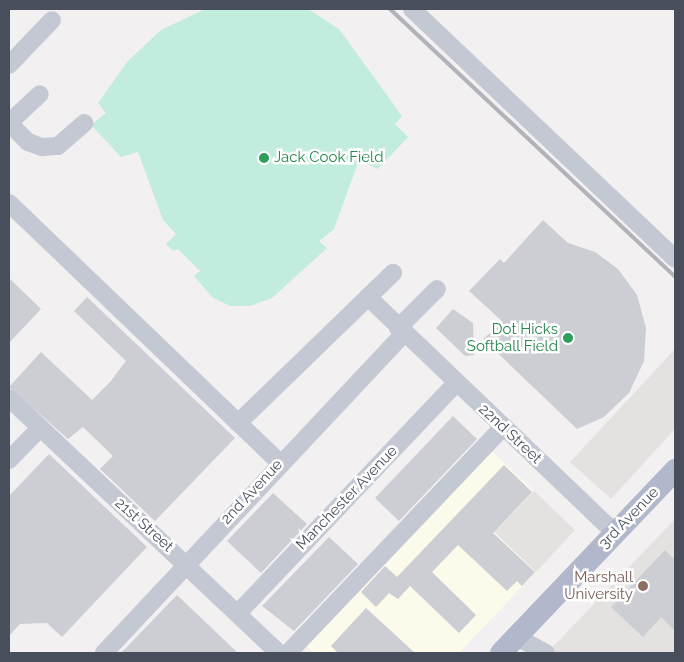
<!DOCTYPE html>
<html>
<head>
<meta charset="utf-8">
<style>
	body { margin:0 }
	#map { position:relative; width:684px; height:662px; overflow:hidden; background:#f2f0f0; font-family:Raleway,sans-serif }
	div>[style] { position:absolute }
	.commercial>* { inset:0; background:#fbfaeb }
	.education>* { inset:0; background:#e3e2e1 }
	.green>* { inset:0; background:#c2ecdd }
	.building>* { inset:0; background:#cdced4 }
	.minor>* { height:18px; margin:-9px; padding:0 9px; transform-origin:9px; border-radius:9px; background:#c4c8d3 }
	.major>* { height:22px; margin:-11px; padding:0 11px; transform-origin:11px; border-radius:11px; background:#b1b8cc }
	.rail>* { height:4px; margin:-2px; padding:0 2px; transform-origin:2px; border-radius:2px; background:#b2b3b9 }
	.dots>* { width:14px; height:14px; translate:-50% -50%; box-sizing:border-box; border:2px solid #fff; border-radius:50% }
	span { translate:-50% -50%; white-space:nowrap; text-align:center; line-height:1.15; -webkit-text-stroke:5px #fff; paint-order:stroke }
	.leisure-label { font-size:15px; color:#27864d }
	.left { translate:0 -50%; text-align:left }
	.right { translate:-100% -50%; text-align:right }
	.street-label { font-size:15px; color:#494e5c }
	.education-label { font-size:15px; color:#785e54 }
	.frame { position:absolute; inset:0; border:10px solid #494e5c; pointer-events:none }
</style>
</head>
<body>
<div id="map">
	<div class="commercial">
		<i style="clip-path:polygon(492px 451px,534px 491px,494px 532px,536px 572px,459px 653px,314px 653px,306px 646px)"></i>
	</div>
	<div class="education">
		<i style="clip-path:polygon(675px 349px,675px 429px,611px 499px,570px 462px)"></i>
		<i style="clip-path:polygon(534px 491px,575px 530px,536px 572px,494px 532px)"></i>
		<i style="clip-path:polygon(675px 519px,675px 653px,547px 653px)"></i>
	</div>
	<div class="green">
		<i style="clip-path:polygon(205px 9px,308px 9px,339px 29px,402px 116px,395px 124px,408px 137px,378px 169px,359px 160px,334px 229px,319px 241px,327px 248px,272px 298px,250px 306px,230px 306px,212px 297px,194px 276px,200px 271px,178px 249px,173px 251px,166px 244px,176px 234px,163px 220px,138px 152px,121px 157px,91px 125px,106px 113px,98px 103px,127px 62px,161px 30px)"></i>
	</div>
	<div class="building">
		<i style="clip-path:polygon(543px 220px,568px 243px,595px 252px,618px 269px,637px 295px,646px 328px,644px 361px,629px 393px,604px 417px,577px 429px,483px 339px,503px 322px,469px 291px,500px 259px,504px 263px)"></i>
		<i style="clip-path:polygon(9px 278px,41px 309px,9px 343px)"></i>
		<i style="clip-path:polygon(87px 297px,235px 438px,155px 521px,100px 469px,113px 456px,83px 427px,68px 439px,9px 387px,41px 352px,92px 400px,110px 382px,126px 361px,74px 311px)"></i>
		<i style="clip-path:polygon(453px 309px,473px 323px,474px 355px,465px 356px,436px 328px)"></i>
		<i style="clip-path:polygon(453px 416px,477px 439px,399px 521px,375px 498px)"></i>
		<i style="clip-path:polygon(49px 454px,147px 547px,62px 637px,47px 623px,20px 624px,9px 636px,9px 496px)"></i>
		<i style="clip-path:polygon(504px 465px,532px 492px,493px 533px,535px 572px,522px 586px,517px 581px,507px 591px,458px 545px,432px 572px,476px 615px,459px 633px,410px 586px,398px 599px,389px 593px,376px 607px,361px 592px,385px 566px,397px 577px)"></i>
		<i style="clip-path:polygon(273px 493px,307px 524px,261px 573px,227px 541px)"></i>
		<i style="clip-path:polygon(329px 537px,358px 564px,294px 631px,262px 606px)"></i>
		<i style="clip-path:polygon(665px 550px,675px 560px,675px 631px,661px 617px,643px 637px,611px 607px)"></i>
		<i style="clip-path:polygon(177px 595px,238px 653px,121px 653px)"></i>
		<i style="clip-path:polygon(366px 608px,415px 653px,338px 653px,331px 646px)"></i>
	</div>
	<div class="minor">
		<i style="left:412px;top:9px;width:363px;rotate:43.5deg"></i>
		<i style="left:9px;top:65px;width:62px;rotate:-46.3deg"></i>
		<i style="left:9px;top:123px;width:27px;rotate:45deg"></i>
		<i style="left:28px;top:142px;width:15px;rotate:20deg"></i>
		<i style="left:42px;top:147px;width:16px;rotate:-4deg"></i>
		<i style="left:58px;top:146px;width:35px;rotate:-41deg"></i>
		<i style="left:9px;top:123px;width:42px;rotate:-43.1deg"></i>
		<i style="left:9px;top:203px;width:376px;rotate:43.8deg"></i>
		<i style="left:368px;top:297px;width:342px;rotate:43.7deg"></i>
		<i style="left:398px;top:328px;width:55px;rotate:-45deg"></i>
		<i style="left:9px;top:398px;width:371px;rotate:43.4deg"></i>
		<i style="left:238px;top:423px;width:216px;rotate:-44.1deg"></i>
		<i style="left:9px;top:460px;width:45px;rotate:-45.9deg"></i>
		<i style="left:238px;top:613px;width:317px;rotate:-46.5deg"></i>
		<i style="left:517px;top:637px;width:33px;rotate:29deg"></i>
		<i style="left:104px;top:653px;width:438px;rotate:-46.8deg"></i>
		<i style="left:288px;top:653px;width:312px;rotate:-46.4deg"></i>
	</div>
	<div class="major">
		<i style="left:501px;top:653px;width:253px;rotate:-46.4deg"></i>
	</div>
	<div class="rail">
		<i style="left:390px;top:9px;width:391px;rotate:43.2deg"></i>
	</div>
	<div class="dots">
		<i style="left:264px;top:158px;background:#2e9e5b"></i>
		<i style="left:568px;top:338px;background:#2e9e5b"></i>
		<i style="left:643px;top:586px;background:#8d6e63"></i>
	</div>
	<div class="leisure-label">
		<span class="left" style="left:274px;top:158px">Jack Cook Field</span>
		<span class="right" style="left:558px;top:338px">Dot Hicks<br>Softball Field</span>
	</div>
	<div class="street-label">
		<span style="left:510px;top:434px;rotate:43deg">22nd Street</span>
		<span style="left:252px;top:492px;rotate:-47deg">2nd Avenue</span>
		<span style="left:347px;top:498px;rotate:-46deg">Manchester Avenue</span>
		<span style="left:629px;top:518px;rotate:-46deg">3rd Avenue</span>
		<span style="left:144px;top:525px;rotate:42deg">21st Street</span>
	</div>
	<div class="education-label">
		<span class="right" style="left:633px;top:586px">Marshall<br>University</span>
	</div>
	<div class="frame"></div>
</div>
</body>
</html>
